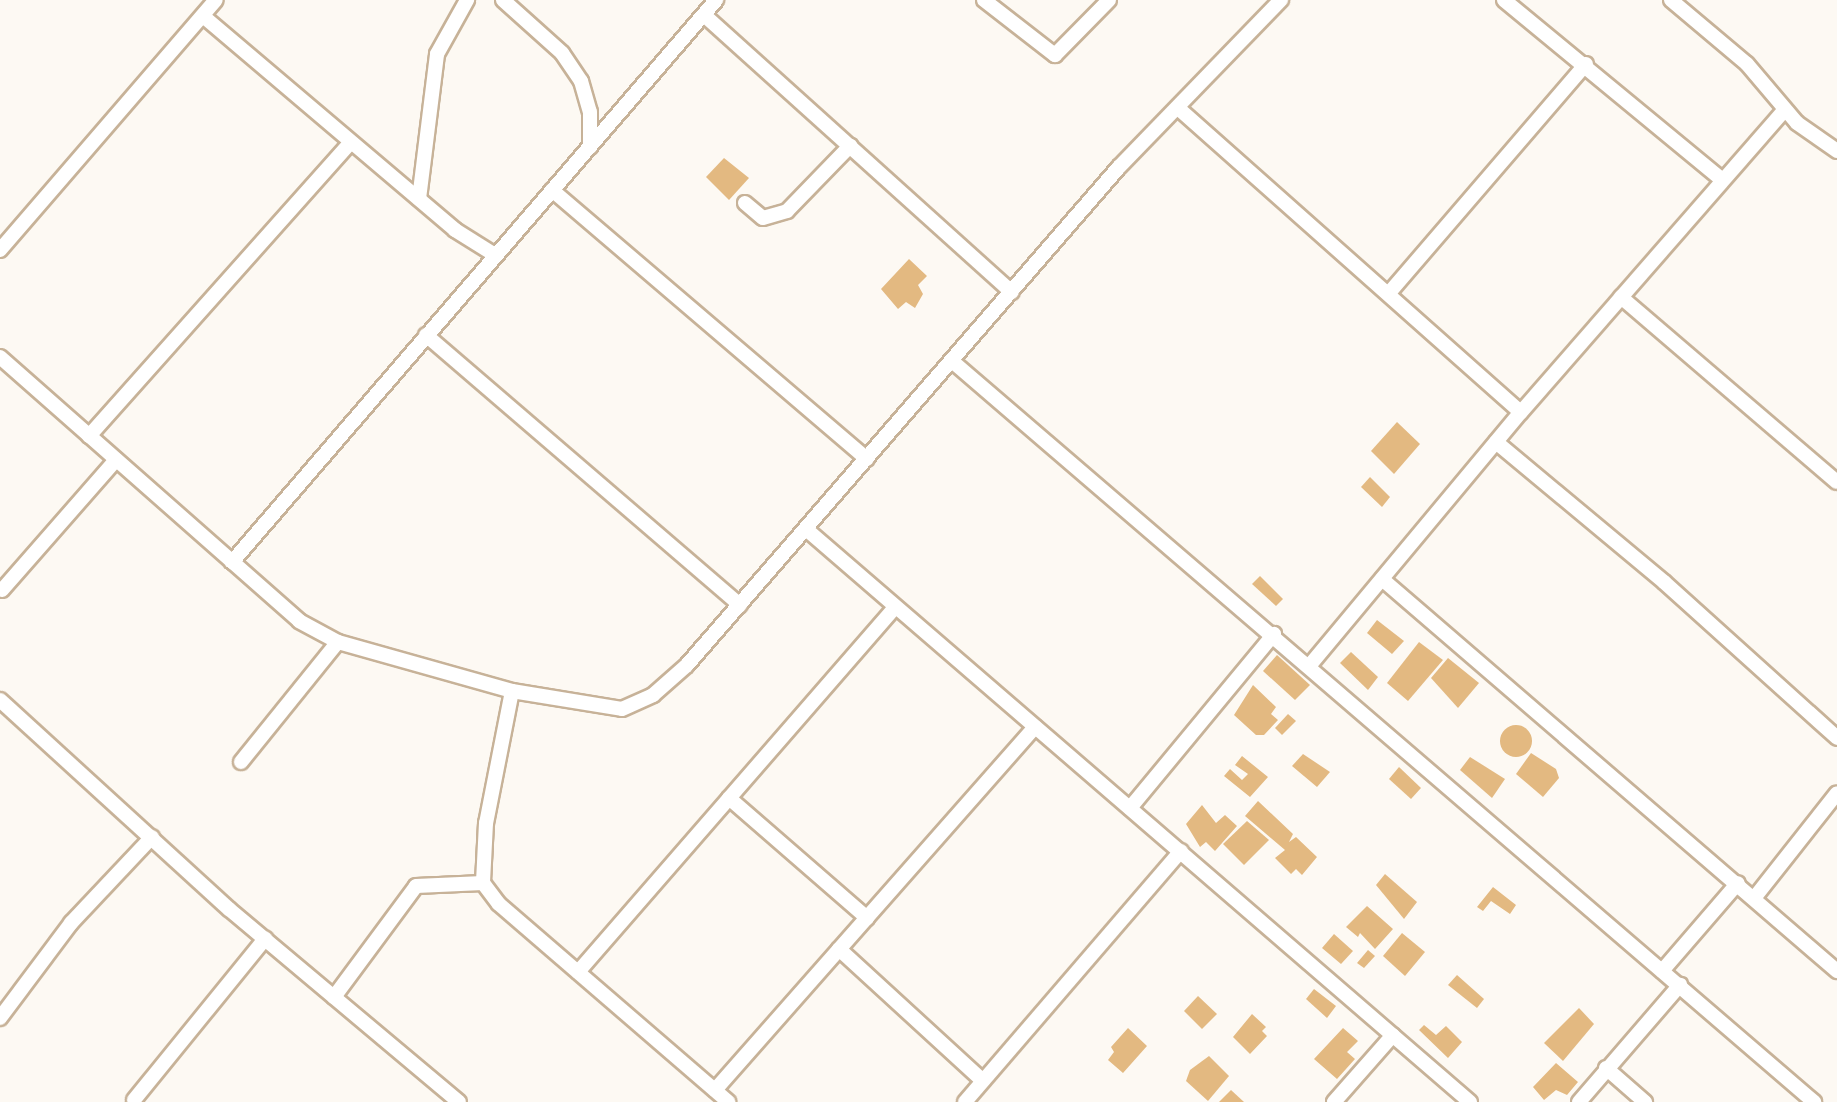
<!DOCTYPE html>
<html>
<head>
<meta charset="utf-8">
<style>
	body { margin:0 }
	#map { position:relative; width:1837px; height:1102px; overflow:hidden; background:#fdf9f3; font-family:Inter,sans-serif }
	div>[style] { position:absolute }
	.building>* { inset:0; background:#e3b981 }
	.round { border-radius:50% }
	.roads { filter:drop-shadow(2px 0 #c7b298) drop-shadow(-2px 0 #c7b298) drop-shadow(0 2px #c7b298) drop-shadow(0 -2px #c7b298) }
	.minor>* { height:14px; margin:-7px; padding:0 7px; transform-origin:7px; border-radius:7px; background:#fff }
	span { translate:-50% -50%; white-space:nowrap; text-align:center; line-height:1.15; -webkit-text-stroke:7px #fdf9f3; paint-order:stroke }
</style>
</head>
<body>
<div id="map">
	<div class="building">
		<i style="clip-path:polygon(724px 158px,749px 178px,729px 200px,706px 177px)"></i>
		<i style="clip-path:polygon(909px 259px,927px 276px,918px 285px,923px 294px,915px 308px,906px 302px,898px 309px,881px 289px)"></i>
		<i style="clip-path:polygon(1397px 422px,1420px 444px,1394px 474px,1371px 451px)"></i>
		<i style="clip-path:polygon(1370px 477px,1390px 497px,1382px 507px,1361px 487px)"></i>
		<i style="clip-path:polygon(1260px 576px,1283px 599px,1276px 606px,1252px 584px)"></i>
		<i style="clip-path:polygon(1377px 620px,1404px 641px,1392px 654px,1367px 633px)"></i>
		<i style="clip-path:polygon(1419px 642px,1443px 660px,1408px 701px,1387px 683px)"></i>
		<i style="clip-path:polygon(1351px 652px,1378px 677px,1368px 690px,1340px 663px)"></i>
		<i style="clip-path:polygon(1277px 655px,1310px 685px,1295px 700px,1263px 671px)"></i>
		<i style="clip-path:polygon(1448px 658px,1479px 683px,1458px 708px,1431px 678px)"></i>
		<i style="clip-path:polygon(1253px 685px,1276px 707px,1271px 714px,1278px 720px,1264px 735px,1256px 735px,1234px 715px)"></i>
		<i style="clip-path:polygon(1288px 714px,1296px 721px,1282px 735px,1275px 728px)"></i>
		<i class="round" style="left:1500px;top:725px;width:32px;height:32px"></i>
		<i style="clip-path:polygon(1531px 753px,1556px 769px,1559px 778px,1543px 797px,1516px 774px)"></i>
		<i style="clip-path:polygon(1303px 754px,1330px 772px,1317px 787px,1292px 766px)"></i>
		<i style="clip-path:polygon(1242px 756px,1268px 777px,1250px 797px,1224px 776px,1230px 769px,1242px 780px,1248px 774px,1235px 765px)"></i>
		<i style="clip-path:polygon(1470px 757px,1505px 779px,1492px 798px,1460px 770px)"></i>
		<i style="clip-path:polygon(1399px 767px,1421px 788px,1411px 799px,1389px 779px)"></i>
		<i style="clip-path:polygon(1258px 801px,1293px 834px,1289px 842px,1296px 837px,1317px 857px,1302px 875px,1296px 869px,1291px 874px,1275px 858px,1285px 850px,1245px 816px)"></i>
		<i style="clip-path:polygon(1202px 805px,1216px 823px,1225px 815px,1237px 826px,1215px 851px,1206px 842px,1200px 847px,1186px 824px)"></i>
		<i style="clip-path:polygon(1247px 821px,1269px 840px,1244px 865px,1223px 844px)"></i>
		<i style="clip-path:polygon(1385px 874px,1417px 902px,1404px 919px,1376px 885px)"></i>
		<i style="clip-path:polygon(1493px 887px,1516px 905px,1510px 914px,1491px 901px,1483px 911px,1477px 907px)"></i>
		<i style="clip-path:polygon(1367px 906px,1393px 929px,1375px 949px,1360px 933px,1358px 937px,1346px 927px)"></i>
		<i style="clip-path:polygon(1402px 933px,1425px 952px,1405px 976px,1383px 956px)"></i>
		<i style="clip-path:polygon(1334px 934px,1353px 951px,1341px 964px,1322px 948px)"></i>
		<i style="clip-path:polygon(1368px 950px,1375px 956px,1364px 968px,1357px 963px)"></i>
		<i style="clip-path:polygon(1457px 975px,1484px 999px,1477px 1008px,1448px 985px)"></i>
		<i style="clip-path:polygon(1314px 989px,1336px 1006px,1327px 1018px,1306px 999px)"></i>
		<i style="clip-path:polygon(1198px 996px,1217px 1014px,1202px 1029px,1184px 1011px)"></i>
		<i style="clip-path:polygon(1579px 1008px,1594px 1024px,1563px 1061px,1544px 1043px)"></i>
		<i style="clip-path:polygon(1252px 1014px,1266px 1027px,1262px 1031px,1267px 1036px,1250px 1054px,1233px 1037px)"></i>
		<i style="clip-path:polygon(1424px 1025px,1436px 1035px,1446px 1026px,1462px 1042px,1448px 1058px,1419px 1030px)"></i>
		<i style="clip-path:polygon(1128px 1028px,1147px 1046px,1123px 1073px,1108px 1060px,1114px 1052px,1111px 1047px)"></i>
		<i style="clip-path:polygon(1343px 1028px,1358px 1041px,1347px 1052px,1355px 1059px,1337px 1079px,1314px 1059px)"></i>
		<i style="clip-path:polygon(1209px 1056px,1229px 1076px,1208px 1101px,1186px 1081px,1190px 1070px)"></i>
		<i style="clip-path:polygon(1556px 1063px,1578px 1082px,1567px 1095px,1556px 1090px,1544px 1100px,1533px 1087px)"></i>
		<i style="clip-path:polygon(1231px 1090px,1244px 1102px,1219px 1102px)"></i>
	</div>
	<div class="roads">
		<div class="minor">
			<i style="left:503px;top:0;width:79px;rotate:41.9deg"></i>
			<i style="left:562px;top:53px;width:34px;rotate:56deg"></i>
			<i style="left:581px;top:81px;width:32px;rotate:74deg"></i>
			<i style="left:590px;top:112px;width:35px;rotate:90deg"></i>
			<i style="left:984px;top:0;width:90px;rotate:37.8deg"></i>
			<i style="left:1055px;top:55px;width:77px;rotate:-45.5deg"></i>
			<i style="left:1504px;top:0;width:283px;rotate:39.5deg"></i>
			<i style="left:1671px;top:0;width:99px;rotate:40.1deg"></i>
			<i style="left:1747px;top:64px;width:77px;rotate:49.7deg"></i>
			<i style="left:1797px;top:123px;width:49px;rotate:35deg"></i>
			<i style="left:704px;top:15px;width:414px;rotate:42deg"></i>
			<i style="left:203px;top:16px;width:331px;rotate:40.3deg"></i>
			<i style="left:455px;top:230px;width:47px;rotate:32deg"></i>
			<i style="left:1178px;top:108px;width:458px;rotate:41.6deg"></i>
			<i style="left:552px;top:190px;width:414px;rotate:40.5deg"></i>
			<i style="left:419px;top:199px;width:146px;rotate:-82.9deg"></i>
			<i style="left:437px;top:54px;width:62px;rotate:-60.9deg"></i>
			<i style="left:745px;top:203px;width:23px;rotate:40deg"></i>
			<i style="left:763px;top:218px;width:25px;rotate:-16deg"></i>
			<i style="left:787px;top:211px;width:91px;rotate:-45.9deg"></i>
			<i style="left:0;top:250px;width:330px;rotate:-49.2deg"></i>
			<i style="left:1389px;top:293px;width:302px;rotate:-49.3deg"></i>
			<i style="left:1621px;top:297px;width:284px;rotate:40.6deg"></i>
			<i style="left:426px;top:335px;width:414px;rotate:40.7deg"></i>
			<i style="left:0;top:357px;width:399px;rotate:41.4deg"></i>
			<i style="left:299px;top:621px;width:44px;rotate:28.3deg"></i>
			<i style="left:338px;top:642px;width:181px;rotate:15.7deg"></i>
			<i style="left:512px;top:691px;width:111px;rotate:9.3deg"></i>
			<i style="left:622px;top:709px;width:34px;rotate:-24deg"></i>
			<i style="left:653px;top:695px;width:45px;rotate:-41.4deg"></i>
			<i style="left:687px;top:665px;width:659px;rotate:-49.06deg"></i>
			<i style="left:1119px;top:167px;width:233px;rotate:-45.9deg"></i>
			<i style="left:952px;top:361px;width:1137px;rotate:40.68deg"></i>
			<i style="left:89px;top:436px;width:392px;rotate:-48.3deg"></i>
			<i style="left:1496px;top:442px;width:219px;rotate:39.8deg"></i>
			<i style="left:1664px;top:582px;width:233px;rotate:42deg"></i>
			<i style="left:806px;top:529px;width:877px;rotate:40.79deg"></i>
			<i style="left:232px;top:562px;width:742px;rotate:-49.26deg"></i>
			<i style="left:1382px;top:579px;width:601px;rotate:40.75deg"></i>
			<i style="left:2px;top:590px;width:173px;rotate:-48.8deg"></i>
			<i style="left:1310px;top:665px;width:329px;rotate:-50.2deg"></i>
			<i style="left:1521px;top:412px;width:400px;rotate:-48.9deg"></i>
			<i style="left:512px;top:691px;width:135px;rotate:101.1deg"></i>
			<i style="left:486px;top:823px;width:60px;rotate:92.9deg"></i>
			<i style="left:483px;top:883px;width:26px;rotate:53deg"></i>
			<i style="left:499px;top:904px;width:303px;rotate:40.8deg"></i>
			<i style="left:0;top:700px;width:310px;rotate:42.4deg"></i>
			<i style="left:229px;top:909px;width:300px;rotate:40deg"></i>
			<i style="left:241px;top:762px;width:154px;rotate:-51.1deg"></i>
			<i style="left:729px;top:798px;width:183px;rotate:41deg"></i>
			<i style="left:1130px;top:808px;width:226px;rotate:-50.4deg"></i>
			<i style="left:1755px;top:897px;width:132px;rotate:-51.7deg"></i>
			<i style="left:839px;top:949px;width:195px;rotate:42.5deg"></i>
			<i style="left:1662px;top:971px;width:116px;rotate:-49.2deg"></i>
			<i style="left:578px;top:972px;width:482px;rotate:-49deg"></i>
			<i style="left:334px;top:997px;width:138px;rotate:-53.5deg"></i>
			<i style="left:416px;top:886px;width:67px;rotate:-2.6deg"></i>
			<i style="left:0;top:1018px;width:119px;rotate:-53.2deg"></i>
			<i style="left:71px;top:923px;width:118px;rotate:-46.7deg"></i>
			<i style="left:1606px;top:1068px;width:52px;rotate:41.1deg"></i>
			<i style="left:715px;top:1090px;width:484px;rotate:-48.6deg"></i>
			<i style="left:134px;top:1100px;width:208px;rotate:-50.9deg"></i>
			<i style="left:965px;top:1102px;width:331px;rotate:-49.3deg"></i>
			<i style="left:1334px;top:1102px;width:89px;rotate:-48.6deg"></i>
			<i style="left:1579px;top:1102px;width:155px;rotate:-49.2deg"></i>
		</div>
	</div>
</div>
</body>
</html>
